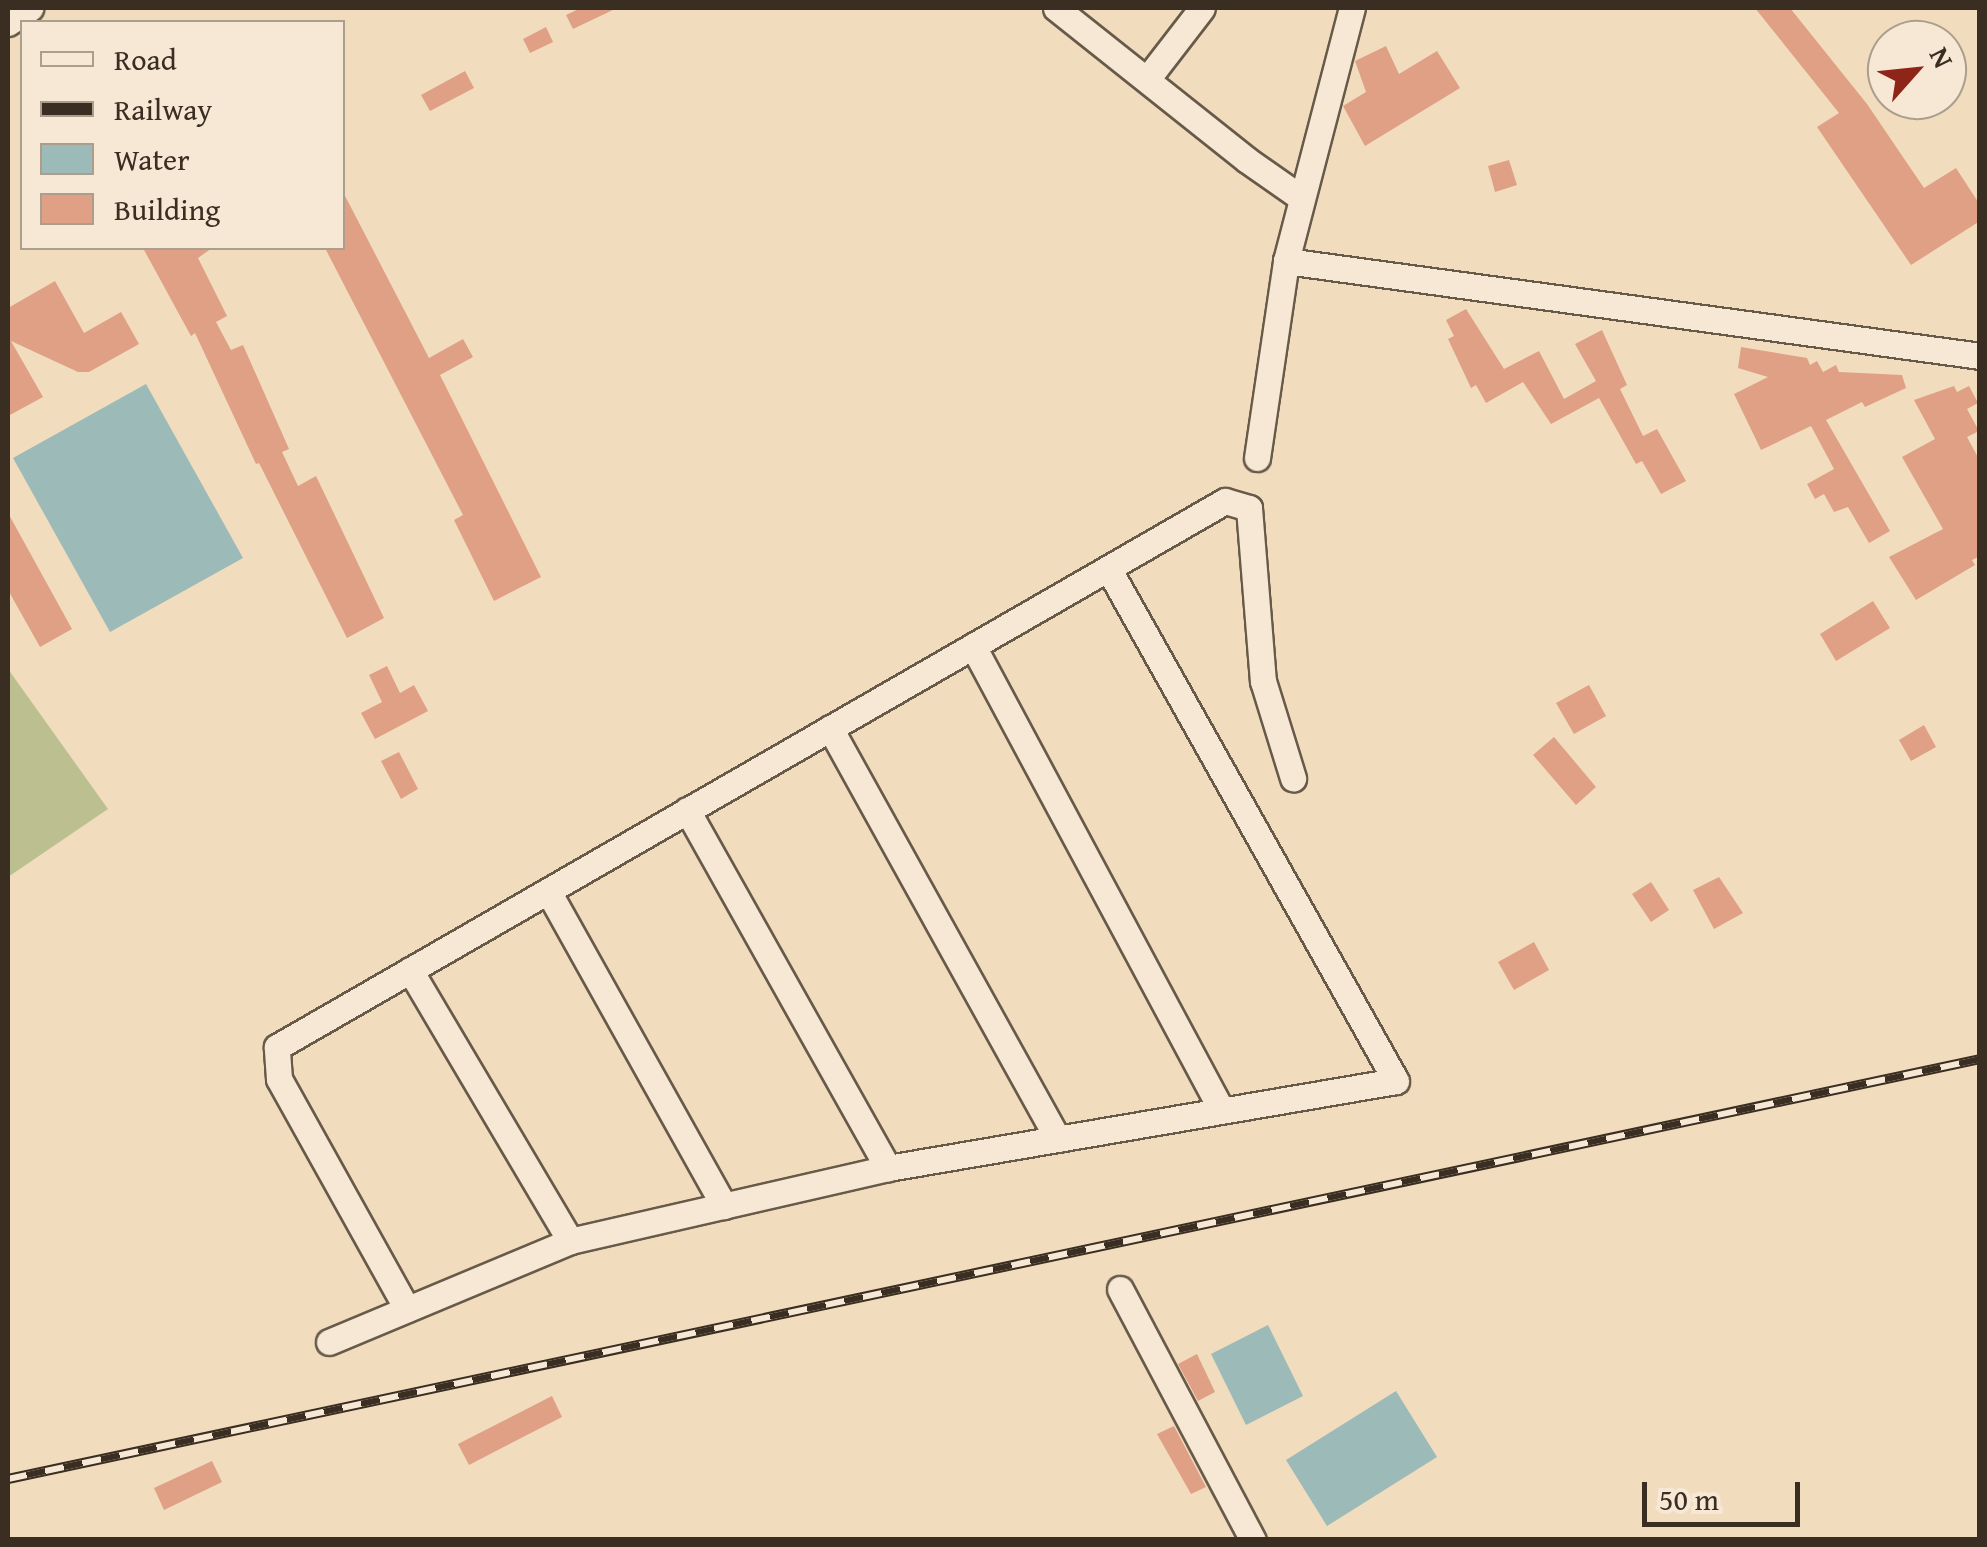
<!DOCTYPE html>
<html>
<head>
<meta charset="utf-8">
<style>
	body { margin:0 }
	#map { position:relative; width:1987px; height:1547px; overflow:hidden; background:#f1dcbe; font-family:"Gentium Book Plus",serif }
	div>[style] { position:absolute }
	.green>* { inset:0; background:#bcc090 }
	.water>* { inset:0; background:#9cbab8 }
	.building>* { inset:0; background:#dfa085 }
	.roads { filter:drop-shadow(2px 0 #685a49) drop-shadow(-2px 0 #685a49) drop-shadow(0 2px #685a49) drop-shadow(0 -2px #685a49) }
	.street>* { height:25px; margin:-12.5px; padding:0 12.5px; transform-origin:12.5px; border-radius:12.5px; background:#f6e8d5 }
	.rail>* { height:10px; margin-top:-5px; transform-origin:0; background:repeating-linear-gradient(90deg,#f6e8d5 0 19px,#3a2e22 0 38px); box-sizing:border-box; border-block:2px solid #3a2e22 }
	span { translate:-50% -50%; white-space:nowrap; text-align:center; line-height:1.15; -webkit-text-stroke:8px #f6e8d5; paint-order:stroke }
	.frame { position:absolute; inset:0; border:10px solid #3a2e22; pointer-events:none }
	.legend { position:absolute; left:20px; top:20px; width:325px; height:230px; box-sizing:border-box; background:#f6e8d5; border:2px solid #ab9e8d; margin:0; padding:12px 18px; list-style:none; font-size:30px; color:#3a2e22 }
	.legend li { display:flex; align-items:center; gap:20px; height:50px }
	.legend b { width:50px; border:2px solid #ab9e8d }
	.north { position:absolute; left:1867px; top:20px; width:100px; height:100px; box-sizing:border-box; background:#f6e8d5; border:2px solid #ab9e8d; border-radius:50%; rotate:63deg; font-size:28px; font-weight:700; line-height:40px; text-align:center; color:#3a2e22 }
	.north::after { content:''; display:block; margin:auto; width:35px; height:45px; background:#8f2418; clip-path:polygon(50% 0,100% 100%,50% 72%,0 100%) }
	.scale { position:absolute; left:1642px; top:1482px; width:158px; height:45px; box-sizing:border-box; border:5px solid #3a2e22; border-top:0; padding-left:12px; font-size:30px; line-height:35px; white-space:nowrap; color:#3a2e22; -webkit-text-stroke:8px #f6e8d5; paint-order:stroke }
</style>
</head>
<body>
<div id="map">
	<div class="green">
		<i style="clip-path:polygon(8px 669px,108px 809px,8px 877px)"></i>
	</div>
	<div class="water">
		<i style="clip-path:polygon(146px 384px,243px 558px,110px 632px,13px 458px)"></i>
		<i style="clip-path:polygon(1268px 1325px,1303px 1396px,1246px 1425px,1211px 1354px)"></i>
		<i style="clip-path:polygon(1396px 1391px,1437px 1457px,1327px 1526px,1286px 1460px)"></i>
	</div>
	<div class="building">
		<i style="clip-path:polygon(581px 8px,617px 8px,573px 29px,566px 15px)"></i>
		<i style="clip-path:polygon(1755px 8px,1790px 8px,1867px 104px,1924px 188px,1956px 168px,1980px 205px,1980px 221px,1911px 265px,1817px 127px,1839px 113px)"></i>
		<i style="clip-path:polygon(546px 27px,553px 42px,530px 53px,523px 39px)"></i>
		<i style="clip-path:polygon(1386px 46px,1399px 74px,1437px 51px,1460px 88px,1365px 146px,1343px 106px,1366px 92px,1355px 61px)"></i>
		<i style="clip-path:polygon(465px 71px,474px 88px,430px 111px,421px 95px)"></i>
		<i style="clip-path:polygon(1509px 160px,1517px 185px,1495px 192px,1488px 166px)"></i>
		<i style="clip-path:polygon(342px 190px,429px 358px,463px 339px,473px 357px,440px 375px,541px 577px,494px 601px,454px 520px,463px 515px,325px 248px,342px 248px)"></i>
		<i style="clip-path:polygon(143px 248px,212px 248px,198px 258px,227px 316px,216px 322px,231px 350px,243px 345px,289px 449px,282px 452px,298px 486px,316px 476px,384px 618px,347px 638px,259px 463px,256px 464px,195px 333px,191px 336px)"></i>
		<i style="clip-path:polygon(55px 281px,84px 333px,121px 312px,139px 344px,89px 372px,78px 372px,11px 341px,43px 397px,8px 416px,8px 308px)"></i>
		<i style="clip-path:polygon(1466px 309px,1504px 369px,1539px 351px,1564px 399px,1596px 381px,1575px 344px,1602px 330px,1627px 385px,1620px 389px,1643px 436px,1657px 429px,1686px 481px,1661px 494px,1642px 461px,1636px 464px,1599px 398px,1551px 424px,1523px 382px,1486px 403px,1476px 385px,1471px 388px,1448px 339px,1454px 336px,1446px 320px)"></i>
		<i style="clip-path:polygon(1741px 347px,1807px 358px,1810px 365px,1817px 361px,1823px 372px,1836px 365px,1839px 372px,1902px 375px,1906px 388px,1865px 407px,1862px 402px,1826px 420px,1890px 531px,1869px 543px,1848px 507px,1834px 512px,1824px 494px,1815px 499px,1807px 484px,1834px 469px,1811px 426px,1761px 450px,1734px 394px,1768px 377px,1738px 368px)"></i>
		<i style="clip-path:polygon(1954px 386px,1957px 392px,1969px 386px,1978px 403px,1967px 409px,1979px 431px,1967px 437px,1980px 461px,1980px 556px,1972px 560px,1975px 565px,1916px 600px,1889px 557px,1943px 529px,1902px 457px,1935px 439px,1914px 400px)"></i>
		<i style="clip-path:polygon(8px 513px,72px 629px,40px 647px,8px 590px)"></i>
		<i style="clip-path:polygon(1873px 601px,1890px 628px,1836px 661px,1820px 634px)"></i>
		<i style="clip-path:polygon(387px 666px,400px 693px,414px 685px,428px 711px,375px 739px,361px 713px,382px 702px,369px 675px)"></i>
		<i style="clip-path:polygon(1589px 685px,1606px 716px,1574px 734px,1556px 703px)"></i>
		<i style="clip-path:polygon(1924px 725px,1936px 747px,1911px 761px,1899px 740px)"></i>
		<i style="clip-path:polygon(1554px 737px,1596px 787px,1576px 805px,1533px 755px)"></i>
		<i style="clip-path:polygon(399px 752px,418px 789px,401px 799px,381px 761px)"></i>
		<i style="clip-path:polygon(1719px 877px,1743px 913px,1714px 929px,1693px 890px)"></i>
		<i style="clip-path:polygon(1651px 882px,1669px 910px,1651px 922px,1632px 894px)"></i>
		<i style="clip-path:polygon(1534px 942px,1549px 970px,1514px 990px,1498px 962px)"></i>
		<i style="clip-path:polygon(1197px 1354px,1215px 1392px,1198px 1401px,1178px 1364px)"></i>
		<i style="clip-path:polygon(552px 1396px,562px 1417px,469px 1465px,458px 1444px)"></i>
		<i style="clip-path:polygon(1174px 1426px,1206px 1487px,1191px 1494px,1157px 1434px)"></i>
		<i style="clip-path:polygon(212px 1461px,222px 1482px,164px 1510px,154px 1488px)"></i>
	</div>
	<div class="roads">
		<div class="street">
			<i style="left:1056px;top:8px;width:244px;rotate:38.5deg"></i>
			<i style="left:1247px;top:160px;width:65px;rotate:34.9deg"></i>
			<i style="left:8px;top:23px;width:27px;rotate:-34deg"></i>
			<i style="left:1148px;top:78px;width:88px;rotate:-52.4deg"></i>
			<i style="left:1286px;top:261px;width:261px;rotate:-75.4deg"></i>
			<i style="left:1257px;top:458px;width:199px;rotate:-81.6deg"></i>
			<i style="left:1286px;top:261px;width:700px;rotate:7.79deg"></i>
			<i style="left:973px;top:646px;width:527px;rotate:61.83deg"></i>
			<i style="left:830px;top:728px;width:470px;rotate:61deg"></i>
			<i style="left:687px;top:810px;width:411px;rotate:60.7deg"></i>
			<i style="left:548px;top:891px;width:361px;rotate:60.8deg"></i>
			<i style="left:410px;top:970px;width:315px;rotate:59.4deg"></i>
			<i style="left:1120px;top:1289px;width:284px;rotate:62.1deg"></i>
			<i style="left:407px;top:1309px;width:263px;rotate:-119.1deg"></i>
			<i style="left:279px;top:1079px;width:32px;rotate:-94deg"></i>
			<i style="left:277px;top:1047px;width:1094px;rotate:-29.94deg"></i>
			<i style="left:1225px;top:501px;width:25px;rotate:16deg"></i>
			<i style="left:1249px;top:508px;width:174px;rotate:85.4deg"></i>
			<i style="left:1263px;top:681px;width:102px;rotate:72.8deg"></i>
			<i style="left:329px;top:1342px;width:261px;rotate:-22.7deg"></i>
			<i style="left:570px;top:1241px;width:326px;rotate:-12.9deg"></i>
			<i style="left:888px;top:1168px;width:515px;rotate:-9.72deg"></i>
			<i style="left:1396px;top:1081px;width:588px;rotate:-119.31deg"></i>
		</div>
	</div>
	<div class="rail">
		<i style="left:8px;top:1479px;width:2016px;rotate:-12.02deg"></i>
	</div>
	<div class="frame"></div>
	<ul class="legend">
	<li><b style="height:12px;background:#f6e8d5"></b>Road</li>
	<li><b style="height:12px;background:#3a2e22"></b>Railway</li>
	<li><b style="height:28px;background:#9cbab8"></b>Water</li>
	<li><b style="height:28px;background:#dfa085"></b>Building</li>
	</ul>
	<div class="north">N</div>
	<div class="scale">50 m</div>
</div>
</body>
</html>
